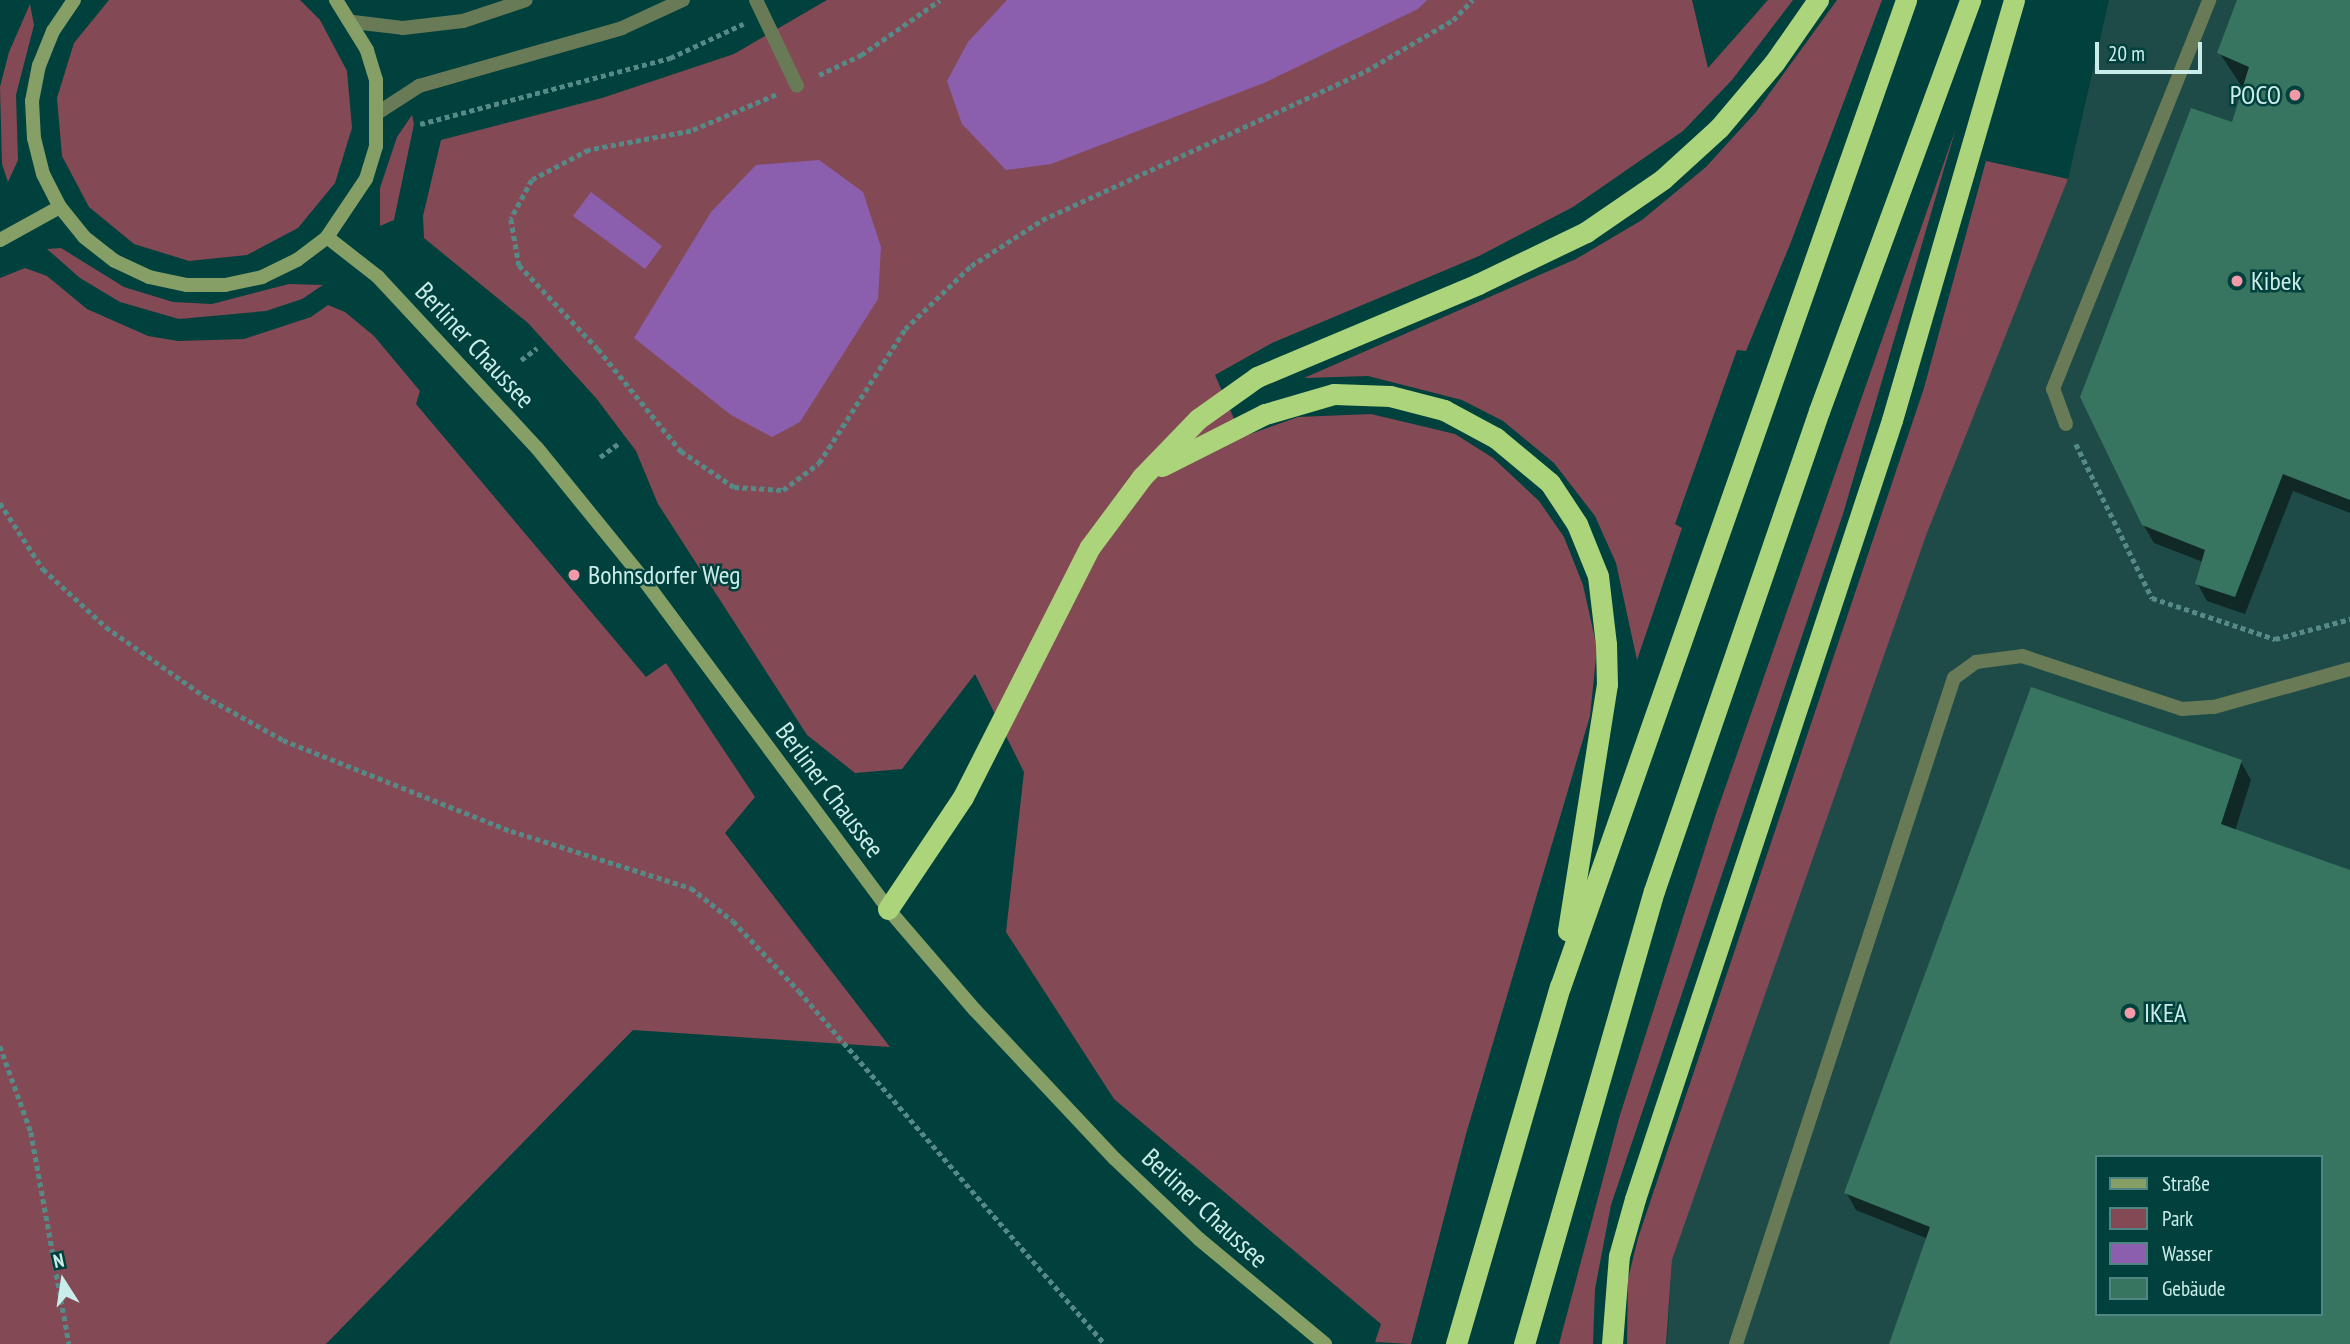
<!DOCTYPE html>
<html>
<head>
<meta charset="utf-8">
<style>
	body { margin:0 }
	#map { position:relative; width:2350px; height:1344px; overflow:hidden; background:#00403d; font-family:"PT Sans Narrow",sans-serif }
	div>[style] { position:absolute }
	.built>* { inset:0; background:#1e4b48 }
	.green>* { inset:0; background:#834a55 }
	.water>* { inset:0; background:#8b5fad }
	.shadow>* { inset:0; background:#0007 }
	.building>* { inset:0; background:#377560 }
	.path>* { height:4.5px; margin-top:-2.25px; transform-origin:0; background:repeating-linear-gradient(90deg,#568a87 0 5px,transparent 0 8.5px) }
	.lane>* { height:14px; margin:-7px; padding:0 7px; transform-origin:7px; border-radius:7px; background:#697a56 }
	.street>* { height:14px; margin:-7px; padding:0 7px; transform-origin:7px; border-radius:7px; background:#697a56 }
	.secondary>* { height:14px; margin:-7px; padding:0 7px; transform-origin:7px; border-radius:7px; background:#859f66 }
	.highway>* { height:21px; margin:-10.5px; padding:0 10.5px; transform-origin:10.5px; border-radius:10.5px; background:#acd57b }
	.dots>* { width:19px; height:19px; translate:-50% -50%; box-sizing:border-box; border:4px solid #00403d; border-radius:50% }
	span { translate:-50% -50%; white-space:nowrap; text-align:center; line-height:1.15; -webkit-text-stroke:5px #00403d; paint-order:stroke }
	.poi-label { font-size:26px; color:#caede9 }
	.right { translate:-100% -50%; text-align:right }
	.left { translate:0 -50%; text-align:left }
	.street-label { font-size:26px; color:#caede9 }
	.legend { position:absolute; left:2095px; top:1155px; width:228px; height:161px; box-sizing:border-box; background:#00403d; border:2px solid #518582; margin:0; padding:9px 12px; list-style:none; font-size:21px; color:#caede9 }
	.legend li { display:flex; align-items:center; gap:14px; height:35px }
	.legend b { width:35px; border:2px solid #518582 }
	.north { position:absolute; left:28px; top:1246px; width:70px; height:70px; -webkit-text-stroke:5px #00403d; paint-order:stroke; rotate:348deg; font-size:19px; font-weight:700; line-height:28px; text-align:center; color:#caede9 }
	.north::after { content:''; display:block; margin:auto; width:24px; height:32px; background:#caede9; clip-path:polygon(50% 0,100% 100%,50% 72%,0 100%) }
	.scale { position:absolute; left:2095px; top:42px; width:107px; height:32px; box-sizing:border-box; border:4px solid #caede9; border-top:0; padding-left:9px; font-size:21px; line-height:24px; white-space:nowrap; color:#caede9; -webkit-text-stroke:5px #00403d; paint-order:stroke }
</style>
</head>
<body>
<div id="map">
	<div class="built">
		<i style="clip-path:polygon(evenodd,2109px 0,2350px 0,2350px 1344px,1667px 1344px,1672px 1260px,1927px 533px,2068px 179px,2109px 0,2096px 1157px,2320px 1157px,2320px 1314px,2096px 1314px,2096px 1157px)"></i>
	</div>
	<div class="green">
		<i style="clip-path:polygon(109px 0,300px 0,320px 20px,347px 71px,352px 128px,335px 183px,298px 228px,247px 255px,189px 261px,134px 244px,89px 207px,62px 156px,57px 98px,74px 43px)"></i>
		<i style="clip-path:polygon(827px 0,1692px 0,1708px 68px,1768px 0,1793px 0,1732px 80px,1683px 131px,1573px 207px,1479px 256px,1272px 343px,1215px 375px,1242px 437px,1298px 417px,1371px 414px,1455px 434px,1493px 458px,1539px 501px,1564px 537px,1583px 585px,1597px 648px,1590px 716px,1466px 1134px,1411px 1344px,1375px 1342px,1381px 1324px,1114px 1099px,1006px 932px,1024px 772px,975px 674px,902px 769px,855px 773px,807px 735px,658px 504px,636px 451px,596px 398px,528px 323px,424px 238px,423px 216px,441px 140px,602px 98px,734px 54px)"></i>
		<i style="clip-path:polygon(1837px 0,1882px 0,1791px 242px,1746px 351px,1737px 350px,1675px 524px,1682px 528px,1637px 660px,1616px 563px,1595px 516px,1554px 463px,1503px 421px,1462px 400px,1368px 376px,1304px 378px,1576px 259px,1642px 220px,1706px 167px,1756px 112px)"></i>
		<i style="clip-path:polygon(30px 4px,34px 25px,16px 95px,18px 160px,8px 182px,2px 164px,0 87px,9px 52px)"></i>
		<i style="clip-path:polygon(412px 115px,414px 124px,394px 220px,380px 226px,380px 188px,397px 137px)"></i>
		<i style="clip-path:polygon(1956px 128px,1843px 514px,1611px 1205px,1595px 1289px,1593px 1344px,1559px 1344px,1620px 1115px,1716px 814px)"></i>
		<i style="clip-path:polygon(1986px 161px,2068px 179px,1927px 533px,1672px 1260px,1666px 1344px,1627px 1344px,1628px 1279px,1638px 1238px,1924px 388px)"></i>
		<i style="clip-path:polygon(61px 248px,124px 287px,173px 302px,212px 304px,289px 284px,323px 285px,302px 299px,266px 311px,179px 319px,120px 302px,80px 278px,47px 249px)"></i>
		<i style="clip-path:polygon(25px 268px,47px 276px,87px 309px,148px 336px,178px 341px,244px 339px,311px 317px,328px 305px,345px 312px,374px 336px,420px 391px,416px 404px,646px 677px,666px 663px,755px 797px,725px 833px,890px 1047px,633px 1030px,326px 1344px,0 1344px,0 278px)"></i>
	</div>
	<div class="water">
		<i style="clip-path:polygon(1007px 0,1427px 0,1418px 9px,1264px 83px,1051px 164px,1006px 170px,962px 124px,947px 81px,968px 42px)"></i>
		<i style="clip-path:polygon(819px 160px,863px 192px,881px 247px,878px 299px,800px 422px,772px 437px,731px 415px,634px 338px,711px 212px,756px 165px)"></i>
		<i style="clip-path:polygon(591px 192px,662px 246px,645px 269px,573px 216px)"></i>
	</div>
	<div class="shadow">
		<i style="clip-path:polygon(2239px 0,2350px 0,2350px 513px,2293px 491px,2245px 614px,2207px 601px,2197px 583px,2203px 562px,2154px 543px,2143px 524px,2244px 90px,2219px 52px)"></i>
		<i style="clip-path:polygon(evenodd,2241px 762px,2251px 780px,2235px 831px,2350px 873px,2350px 1344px,1891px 1344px,1928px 1239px,1856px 1210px,1846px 1192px,2241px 762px,2096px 1157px,2320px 1157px,2320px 1314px,2096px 1314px,2096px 1157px)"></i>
	</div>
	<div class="building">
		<i style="clip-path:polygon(2237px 0,2350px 0,2350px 500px,2283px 474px,2235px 597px,2195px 584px,2205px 550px,2142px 525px,2080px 397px,2191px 108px,2232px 122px,2249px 67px,2217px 53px)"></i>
		<i style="clip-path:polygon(evenodd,2031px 687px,2242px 760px,2221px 824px,2350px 870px,2350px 1344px,1889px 1344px,1930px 1227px,1844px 1193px,2031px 687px,2096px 1157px,2320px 1157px,2320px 1314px,2096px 1314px,2096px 1157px)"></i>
	</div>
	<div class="path">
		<i style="left:819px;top:75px;width:47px;rotate:-25.5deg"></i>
		<i style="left:861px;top:55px;width:96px;rotate:-34.8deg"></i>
		<i style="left:776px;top:95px;width:92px;rotate:157deg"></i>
		<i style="left:691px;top:131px;width:104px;rotate:169.4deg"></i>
		<i style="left:589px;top:150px;width:64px;rotate:152.2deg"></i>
		<i style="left:532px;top:180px;width:44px;rotate:118.3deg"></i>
		<i style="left:511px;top:219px;width:47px;rotate:80.1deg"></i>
		<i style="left:519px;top:265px;width:115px;rotate:46.8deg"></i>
		<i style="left:598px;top:349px;width:132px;rotate:50.9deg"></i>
		<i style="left:681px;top:451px;width:64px;rotate:34.2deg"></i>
		<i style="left:734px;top:487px;width:49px;rotate:3.5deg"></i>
		<i style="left:783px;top:490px;width:45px;rotate:-36.9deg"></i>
		<i style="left:819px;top:463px;width:159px;rotate:-57.3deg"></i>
		<i style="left:905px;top:329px;width:91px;rotate:-43.7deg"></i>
		<i style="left:971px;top:266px;width:85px;rotate:-32.9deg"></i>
		<i style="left:1042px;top:220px;width:357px;rotate:-24.7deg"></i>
		<i style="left:1366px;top:71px;width:101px;rotate:-30.4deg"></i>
		<i style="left:1453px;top:20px;width:28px;rotate:-46deg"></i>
		<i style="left:420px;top:124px;width:259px;rotate:-14.8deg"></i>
		<i style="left:670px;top:58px;width:81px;rotate:-25deg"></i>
		<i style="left:521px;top:360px;width:20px;rotate:-37deg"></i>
		<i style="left:2076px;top:444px;width:172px;rotate:63.7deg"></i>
		<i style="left:2152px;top:598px;width:130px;rotate:18.4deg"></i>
		<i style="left:2275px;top:639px;width:78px;rotate:-14.9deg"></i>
		<i style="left:600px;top:457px;width:22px;rotate:-36deg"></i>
		<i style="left:0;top:503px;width:79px;rotate:56.9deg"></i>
		<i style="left:43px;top:569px;width:86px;rotate:42.6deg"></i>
		<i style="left:106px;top:627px;width:120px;rotate:35.1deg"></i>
		<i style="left:204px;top:696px;width:90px;rotate:29.1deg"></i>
		<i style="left:283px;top:740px;width:245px;rotate:21.8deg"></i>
		<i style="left:511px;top:831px;width:189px;rotate:17.6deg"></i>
		<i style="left:691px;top:888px;width:53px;rotate:38.2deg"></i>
		<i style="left:733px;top:921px;width:96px;rotate:46.7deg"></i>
		<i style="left:799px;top:991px;width:467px;rotate:49.1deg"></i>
		<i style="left:0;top:1046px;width:91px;rotate:70.2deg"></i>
		<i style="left:31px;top:1132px;width:215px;rotate:79.8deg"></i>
	</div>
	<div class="lane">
		<i style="left:756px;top:0;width:95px;rotate:64.5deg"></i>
		<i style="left:2066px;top:424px;width:37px;rotate:-110deg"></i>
		<i style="left:2053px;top:389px;width:419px;rotate:-68.1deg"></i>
		<i style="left:1736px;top:1344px;width:701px;rotate:-71.88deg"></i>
		<i style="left:1954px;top:678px;width:27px;rotate:-36deg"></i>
		<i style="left:1976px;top:662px;width:46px;rotate:-7.4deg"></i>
		<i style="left:2022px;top:656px;width:169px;rotate:18.3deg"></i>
		<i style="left:2182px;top:709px;width:32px;rotate:-4deg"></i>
		<i style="left:2214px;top:707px;width:141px;rotate:-15.6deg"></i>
	</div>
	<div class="street">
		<i style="left:353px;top:22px;width:50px;rotate:6.8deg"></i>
		<i style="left:403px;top:28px;width:60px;rotate:-6.7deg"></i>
		<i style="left:463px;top:21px;width:66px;rotate:-18.4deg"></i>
		<i style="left:379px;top:112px;width:48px;rotate:-33deg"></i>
		<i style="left:419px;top:86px;width:211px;rotate:-15.9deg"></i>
		<i style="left:622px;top:28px;width:67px;rotate:-24.7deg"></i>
	</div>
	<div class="secondary">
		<i style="left:74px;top:0;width:37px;rotate:124deg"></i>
		<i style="left:53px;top:31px;width:37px;rotate:112deg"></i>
		<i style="left:39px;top:65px;width:37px;rotate:101deg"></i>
		<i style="left:32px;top:101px;width:37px;rotate:87deg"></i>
		<i style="left:34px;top:138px;width:37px;rotate:76deg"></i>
		<i style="left:43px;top:174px;width:37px;rotate:63deg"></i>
		<i style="left:60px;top:207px;width:38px;rotate:51deg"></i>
		<i style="left:84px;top:237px;width:39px;rotate:38deg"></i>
		<i style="left:115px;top:261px;width:38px;rotate:25deg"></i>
		<i style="left:149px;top:277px;width:39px;rotate:12deg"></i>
		<i style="left:187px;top:285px;width:38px"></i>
		<i style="left:225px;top:285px;width:38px;rotate:-12deg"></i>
		<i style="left:262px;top:277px;width:39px;rotate:-26deg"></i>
		<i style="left:297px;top:260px;width:38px;rotate:-37deg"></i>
		<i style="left:327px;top:237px;width:70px;rotate:-56.1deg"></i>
		<i style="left:366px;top:179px;width:34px;rotate:-73deg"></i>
		<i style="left:376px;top:146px;width:66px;rotate:-90deg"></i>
		<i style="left:376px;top:80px;width:31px;rotate:-107deg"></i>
		<i style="left:367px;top:50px;width:59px;rotate:-121.8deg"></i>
		<i style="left:327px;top:237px;width:65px;rotate:38.1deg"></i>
		<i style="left:378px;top:277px;width:233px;rotate:47.1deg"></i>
		<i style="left:537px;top:448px;width:165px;rotate:50.9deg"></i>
		<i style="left:641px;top:576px;width:415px;rotate:53.4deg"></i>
		<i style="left:888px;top:909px;width:133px;rotate:49.3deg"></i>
		<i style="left:975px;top:1010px;width:204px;rotate:46.8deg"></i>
		<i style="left:1115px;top:1159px;width:116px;rotate:43.6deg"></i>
		<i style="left:1199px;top:1239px;width:164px;rotate:39.8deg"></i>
		<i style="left:0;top:240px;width:68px;rotate:-28.8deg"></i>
	</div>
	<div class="highway">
		<i style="left:1162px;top:466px;width:115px;rotate:-26.8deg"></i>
		<i style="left:1265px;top:414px;width:72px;rotate:-16.2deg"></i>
		<i style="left:1334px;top:394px;width:56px;rotate:2deg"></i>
		<i style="left:1390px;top:396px;width:56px;rotate:14.5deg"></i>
		<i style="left:1444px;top:410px;width:59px;rotate:28.3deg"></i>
		<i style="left:1496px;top:438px;width:70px;rotate:39.8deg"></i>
		<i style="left:1550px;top:483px;width:49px;rotate:56.6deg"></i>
		<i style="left:1577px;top:524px;width:56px;rotate:68deg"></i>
		<i style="left:1598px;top:576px;width:68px;rotate:83.3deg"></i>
		<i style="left:1606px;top:644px;width:40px;rotate:88.6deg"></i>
		<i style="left:1607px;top:684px;width:250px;rotate:99deg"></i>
		<i style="left:888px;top:909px;width:135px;rotate:-56.2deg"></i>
		<i style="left:963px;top:797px;width:280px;rotate:-63.1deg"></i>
		<i style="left:1090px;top:547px;width:87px;rotate:-53.4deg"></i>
		<i style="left:1142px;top:477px;width:81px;rotate:-46deg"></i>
		<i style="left:1198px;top:419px;width:72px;rotate:-35.4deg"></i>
		<i style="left:1257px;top:377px;width:240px;rotate:-22.8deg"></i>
		<i style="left:1478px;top:284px;width:120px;rotate:-25.7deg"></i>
		<i style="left:1586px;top:232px;width:93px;rotate:-34.5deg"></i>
		<i style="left:1663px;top:179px;width:76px;rotate:-42.3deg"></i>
		<i style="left:1719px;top:128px;width:85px;rotate:-49.8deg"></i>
		<i style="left:1774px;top:63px;width:77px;rotate:-55.1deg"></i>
		<i style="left:1456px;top:1344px;width:372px;rotate:-73.8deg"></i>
		<i style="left:1560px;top:987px;width:1046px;rotate:-70.68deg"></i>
		<i style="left:1524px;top:1344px;width:471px;rotate:-74deg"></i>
		<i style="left:1654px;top:891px;width:508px;rotate:-71.03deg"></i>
		<i style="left:1819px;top:411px;width:438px;rotate:-69.8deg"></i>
		<i style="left:1612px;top:1344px;width:88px;rotate:-85.5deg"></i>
		<i style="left:1619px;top:1256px;width:59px;rotate:-74.3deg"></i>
		<i style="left:1635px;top:1199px;width:820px;rotate:-71.74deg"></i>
		<i style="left:1892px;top:420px;width:437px;rotate:-73.8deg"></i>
	</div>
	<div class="dots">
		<i style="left:2295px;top:95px;background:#f39aa9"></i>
		<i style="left:2237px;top:281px;background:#f39aa9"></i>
		<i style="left:574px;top:575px;background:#f39aa9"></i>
		<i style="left:2130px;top:1013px;background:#f39aa9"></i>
	</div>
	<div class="poi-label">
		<span class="right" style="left:2281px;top:95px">POCO</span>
		<span class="left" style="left:2251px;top:281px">Kibek</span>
		<span class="left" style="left:588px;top:575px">Bohnsdorfer Weg</span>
		<span class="left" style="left:2144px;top:1013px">IKEA</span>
	</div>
	<div class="street-label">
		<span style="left:475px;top:345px;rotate:47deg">Berliner Chaussee</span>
		<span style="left:830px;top:790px;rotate:53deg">Berliner Chaussee</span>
		<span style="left:1205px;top:1208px;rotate:43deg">Berliner Chaussee</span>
	</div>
	<ul class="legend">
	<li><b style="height:9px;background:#859f66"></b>Straße</li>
	<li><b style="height:19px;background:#834a55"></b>Park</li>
	<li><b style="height:19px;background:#8b5fad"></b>Wasser</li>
	<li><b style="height:19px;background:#377560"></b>Gebäude</li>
	</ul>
	<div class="north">N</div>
	<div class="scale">20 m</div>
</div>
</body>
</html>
